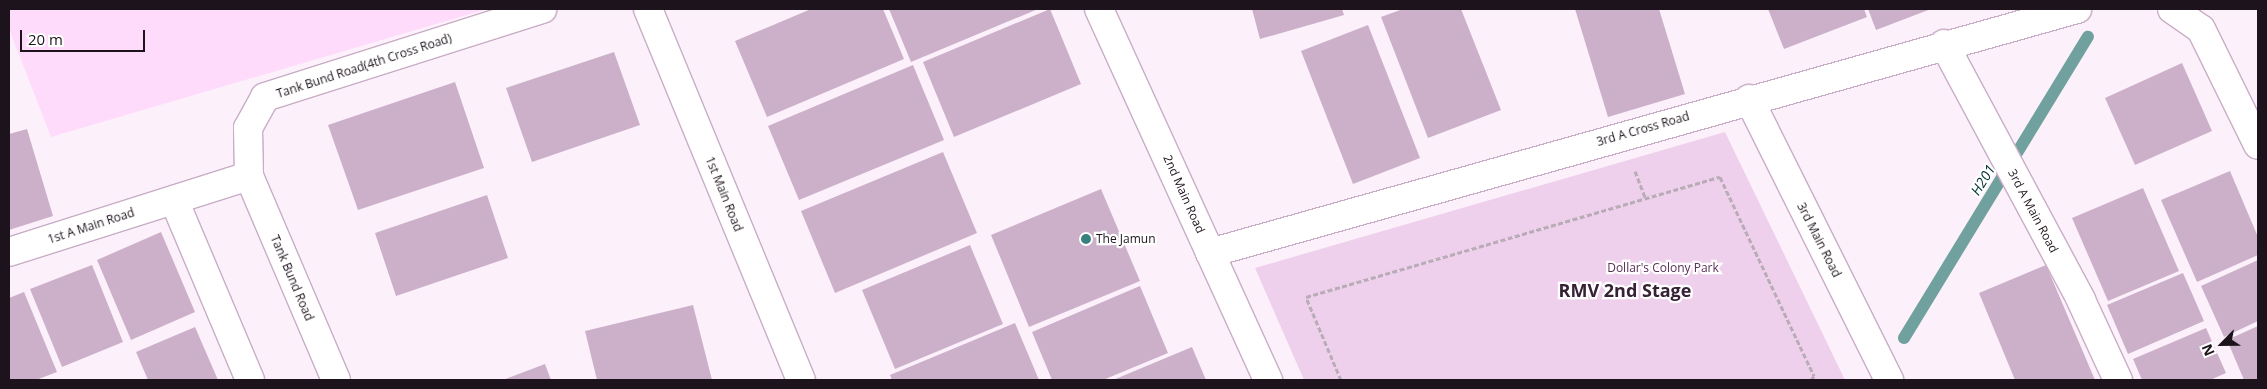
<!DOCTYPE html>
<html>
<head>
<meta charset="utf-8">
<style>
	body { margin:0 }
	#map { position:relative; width:2267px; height:389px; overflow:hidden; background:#fcf0fb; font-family:"Open Sans",sans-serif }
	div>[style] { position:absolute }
	.built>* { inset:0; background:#ffdbfb }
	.green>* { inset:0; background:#efd0ec }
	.stream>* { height:12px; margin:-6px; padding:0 6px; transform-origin:6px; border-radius:6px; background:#71a19f }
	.building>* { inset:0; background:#ccb0c9 }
	.path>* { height:3px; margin-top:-1.5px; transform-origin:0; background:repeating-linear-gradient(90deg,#b8adb7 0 5px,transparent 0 7.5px) }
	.roads { filter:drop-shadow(1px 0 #c9adc6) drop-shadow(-1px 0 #c9adc6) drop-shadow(0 1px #c9adc6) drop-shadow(0 -1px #c9adc6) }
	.minor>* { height:28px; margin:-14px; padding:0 14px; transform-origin:14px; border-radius:14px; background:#fff }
	.dots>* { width:14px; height:14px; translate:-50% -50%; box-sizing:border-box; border:2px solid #fff; border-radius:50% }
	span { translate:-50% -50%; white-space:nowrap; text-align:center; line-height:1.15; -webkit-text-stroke:4.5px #fff; paint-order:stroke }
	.street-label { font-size:12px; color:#1d131c }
	.poi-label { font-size:12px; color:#1d131c }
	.left { translate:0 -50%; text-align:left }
	.park-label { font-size:12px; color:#582f56 }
	.water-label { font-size:14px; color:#003231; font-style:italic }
	.district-label { font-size:18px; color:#372135; font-weight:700 }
	.frame { position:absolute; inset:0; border:10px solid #1d131c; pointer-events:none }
	.north { position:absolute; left:2197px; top:319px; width:50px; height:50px; -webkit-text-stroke:4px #fff; paint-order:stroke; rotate:247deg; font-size:14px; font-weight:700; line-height:20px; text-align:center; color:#1d131c }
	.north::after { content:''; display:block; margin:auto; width:18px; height:22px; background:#1d131c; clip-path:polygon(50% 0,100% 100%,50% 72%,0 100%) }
	.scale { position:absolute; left:20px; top:30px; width:125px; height:22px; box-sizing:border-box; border:2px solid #1d131c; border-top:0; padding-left:6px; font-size:15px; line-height:18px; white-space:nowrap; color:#1d131c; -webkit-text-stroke:4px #fff; paint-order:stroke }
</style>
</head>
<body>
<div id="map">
	<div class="built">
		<i style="clip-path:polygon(9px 9px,487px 9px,51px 137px,9px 29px)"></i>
	</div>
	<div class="green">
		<i style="clip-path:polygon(1725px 132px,1845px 380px,1304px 380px,1255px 268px)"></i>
	</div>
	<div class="stream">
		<i style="left:1904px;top:338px;width:353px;rotate:-58.6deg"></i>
	</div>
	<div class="building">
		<i style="clip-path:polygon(811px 9px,883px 9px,904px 59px,767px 117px,735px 41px)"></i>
		<i style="clip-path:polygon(889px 9px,1038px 9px,911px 62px)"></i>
		<i style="clip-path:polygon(1050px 9px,1081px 84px,954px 137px,923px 62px)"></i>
		<i style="clip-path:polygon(1252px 9px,1342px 9px,1344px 15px,1260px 39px)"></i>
		<i style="clip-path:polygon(1403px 9px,1461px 9px,1501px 110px,1428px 138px,1381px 17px)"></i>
		<i style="clip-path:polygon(1575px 9px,1659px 9px,1685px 94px,1608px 117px)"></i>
		<i style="clip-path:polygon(1768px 9px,1864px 9px,1867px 17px,1784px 49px)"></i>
		<i style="clip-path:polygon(1868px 9px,1931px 9px,1876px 30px)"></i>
		<i style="clip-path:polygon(1368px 25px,1420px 158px,1353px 184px,1301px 51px)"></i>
		<i style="clip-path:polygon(614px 52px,640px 125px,532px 162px,506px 88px)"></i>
		<i style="clip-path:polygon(2182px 63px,2212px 131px,2135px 165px,2105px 98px)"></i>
		<i style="clip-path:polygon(913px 65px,944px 140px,799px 200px,768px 126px)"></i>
		<i style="clip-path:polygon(455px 82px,484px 168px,358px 210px,328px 125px)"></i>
		<i style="clip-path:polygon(27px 129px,53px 216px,9px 230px,9px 134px)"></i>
		<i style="clip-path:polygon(943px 152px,977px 233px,835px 293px,801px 211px)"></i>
		<i style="clip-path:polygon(2230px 171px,2258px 237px,2258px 255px,2197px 282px,2161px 200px)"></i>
		<i style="clip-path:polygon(2143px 188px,2179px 271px,2108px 301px,2072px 218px)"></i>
		<i style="clip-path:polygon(1101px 189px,1140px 281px,1029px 327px,991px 235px)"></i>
		<i style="clip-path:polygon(487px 195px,508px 258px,396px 296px,375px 233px)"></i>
		<i style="clip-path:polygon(161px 232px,195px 312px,131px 340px,97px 260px)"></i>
		<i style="clip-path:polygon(970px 245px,1003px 324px,895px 369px,862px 290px)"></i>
		<i style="clip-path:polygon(2258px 260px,2258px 321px,2224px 337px,2201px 286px)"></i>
		<i style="clip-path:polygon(92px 265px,123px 342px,62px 367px,30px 289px)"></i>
		<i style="clip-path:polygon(2046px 265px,2095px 380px,2015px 380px,1979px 293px)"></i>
		<i style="clip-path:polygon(2183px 273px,2204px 321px,2128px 354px,2107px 305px)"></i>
		<i style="clip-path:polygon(1140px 286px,1168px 353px,1103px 380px,1052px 380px,1032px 332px)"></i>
		<i style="clip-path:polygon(24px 292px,57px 372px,36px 380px,9px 380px,9px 298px)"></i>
		<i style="clip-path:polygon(693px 305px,712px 380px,597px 380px,585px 331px)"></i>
		<i style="clip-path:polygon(1015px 323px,1039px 380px,892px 380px,890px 375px)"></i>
		<i style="clip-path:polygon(2258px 326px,2258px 380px,2244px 380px,2227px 340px)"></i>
		<i style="clip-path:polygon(195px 327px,218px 380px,148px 380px,136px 352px)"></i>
		<i style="clip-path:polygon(2206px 328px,2226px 373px,2210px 380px,2142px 380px,2133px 359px)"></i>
		<i style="clip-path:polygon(1192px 347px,1206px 380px,1113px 380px)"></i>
		<i style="clip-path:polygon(545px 364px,551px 380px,503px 380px)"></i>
	</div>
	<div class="path">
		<i style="left:1635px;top:171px;width:28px;rotate:69deg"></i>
		<i style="left:1341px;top:380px;width:90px;rotate:-112.9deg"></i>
		<i style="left:1306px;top:297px;width:431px;rotate:-16.2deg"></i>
		<i style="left:1720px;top:177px;width:220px;rotate:64.7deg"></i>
		<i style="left:1814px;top:376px;width:5px;rotate:127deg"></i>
	</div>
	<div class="roads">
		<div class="minor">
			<i style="left:648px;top:9px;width:401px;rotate:67.6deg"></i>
			<i style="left:1099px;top:9px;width:408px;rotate:65.5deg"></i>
			<i style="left:2172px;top:9px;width:35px;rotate:35deg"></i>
			<i style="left:2201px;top:29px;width:129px;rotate:63.8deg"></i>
			<i style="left:1944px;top:44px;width:290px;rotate:61.8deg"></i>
			<i style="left:2081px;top:300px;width:88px;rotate:65.2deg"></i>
			<i style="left:1749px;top:99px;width:314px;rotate:63.5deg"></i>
			<i style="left:174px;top:200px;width:195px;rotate:67.1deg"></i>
			<i style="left:9px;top:252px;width:252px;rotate:-17.6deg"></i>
			<i style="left:1210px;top:253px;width:901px;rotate:-15.72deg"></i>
			<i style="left:336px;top:380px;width:222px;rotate:-113.1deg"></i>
			<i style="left:249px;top:176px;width:48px;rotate:-91.2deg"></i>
			<i style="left:248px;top:128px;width:35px;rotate:-61deg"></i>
			<i style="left:265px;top:97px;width:291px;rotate:-17.6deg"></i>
		</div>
	</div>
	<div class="dots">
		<i style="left:1086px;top:239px;background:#38807d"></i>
	</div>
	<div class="street-label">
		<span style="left:364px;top:66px;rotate:-18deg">Tank Bund Road(4th Cross Road)</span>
		<span style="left:1643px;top:129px;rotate:-16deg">3rd A Cross Road</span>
		<span style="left:724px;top:194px;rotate:68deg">1st Main Road</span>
		<span style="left:1184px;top:194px;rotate:66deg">2nd Main Road</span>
		<span style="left:2033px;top:211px;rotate:62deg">3rd A Main Road</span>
		<span style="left:91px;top:226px;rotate:-18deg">1st A Main Road</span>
		<span style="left:1819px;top:240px;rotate:63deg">3rd Main Road</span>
		<span style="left:292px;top:278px;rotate:67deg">Tank Bund Road</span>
	</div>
	<div class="poi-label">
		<span class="left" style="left:1096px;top:239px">The Jamun</span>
	</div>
	<div class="park-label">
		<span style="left:1663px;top:268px">Dollar's Colony Park</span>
	</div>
	<div class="water-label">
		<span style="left:1983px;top:180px;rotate:-58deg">H201</span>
	</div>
	<div class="district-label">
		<span style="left:1625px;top:290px">RMV 2nd Stage</span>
	</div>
	<div class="frame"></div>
	<div class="north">N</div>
	<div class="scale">20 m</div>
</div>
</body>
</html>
